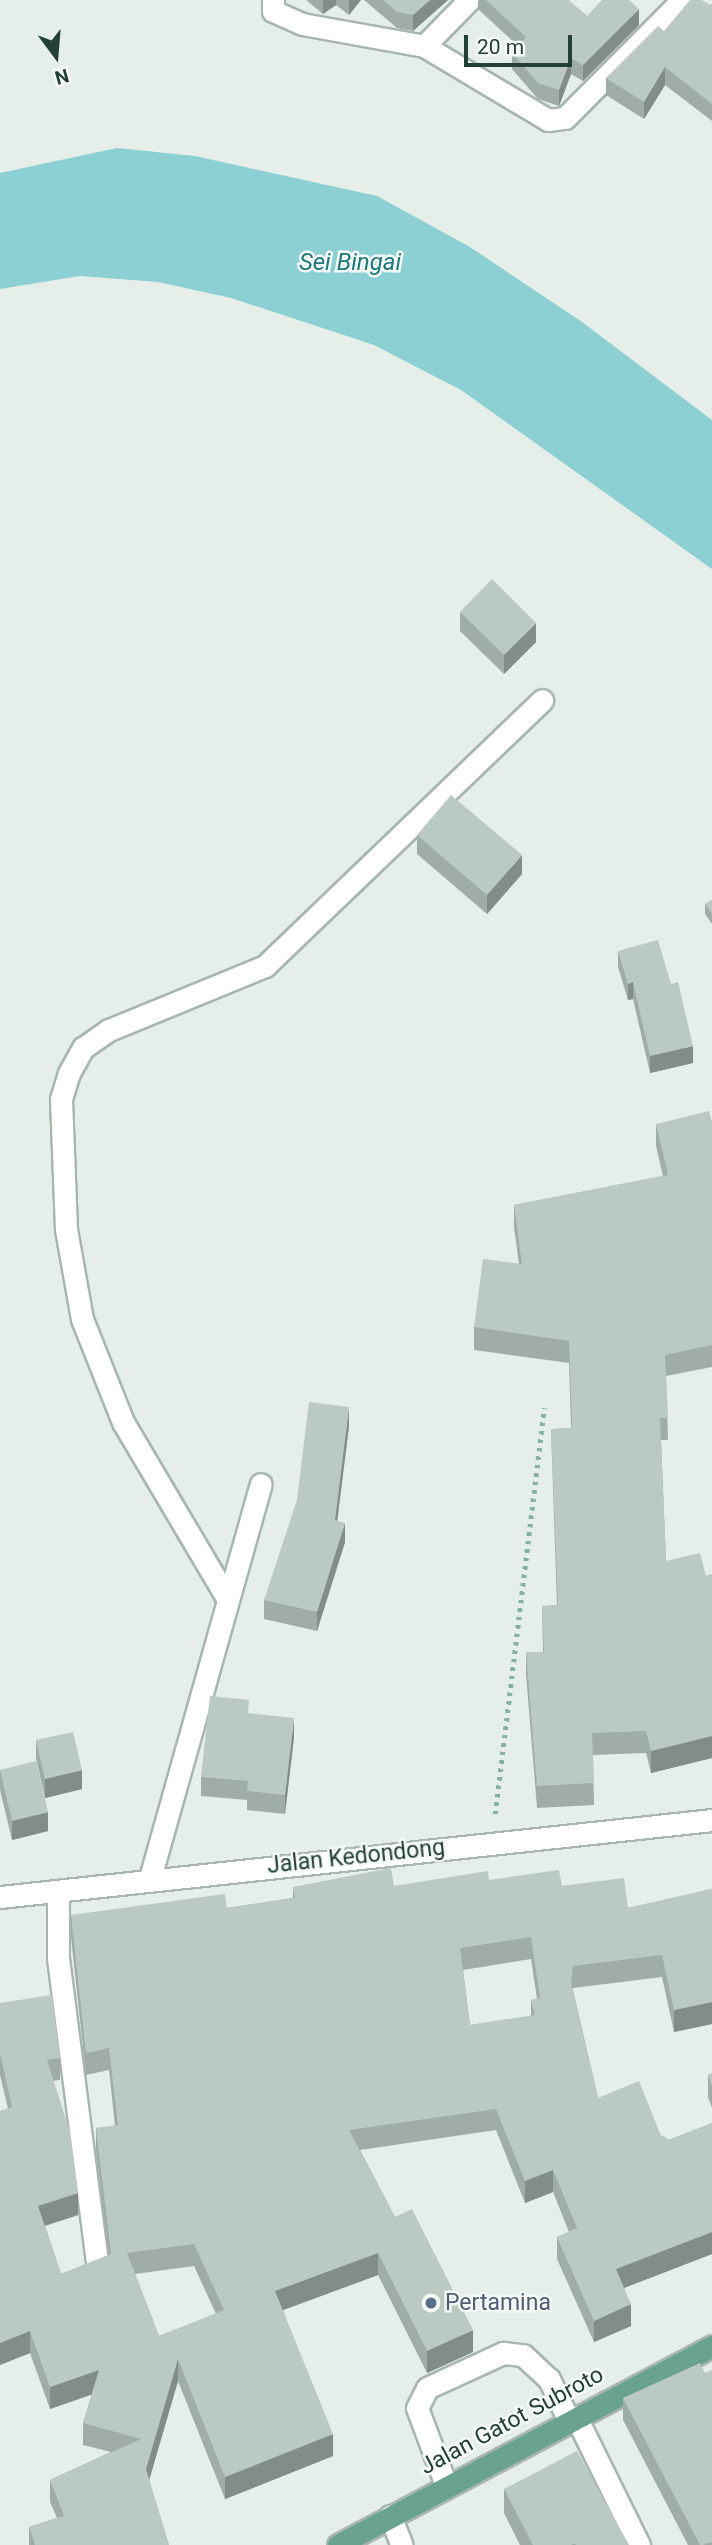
<!DOCTYPE html>
<html>
<head>
<meta charset="utf-8">
<style>
	body { margin:0 }
	#map { position:relative; width:712px; height:2545px; overflow:hidden; background:#e5eee9; font-family:Roboto,sans-serif }
	div>[style] { position:absolute }
	.water>* { inset:0; background:#8dd0d3 }
	.path>* { height:4.5px; margin-top:-2.25px; transform-origin:0; background:repeating-linear-gradient(90deg,#85b29e 0 3.5px,transparent 0 8.5px) }
	.roads { filter:drop-shadow(2px 0 #a7b6af) drop-shadow(-2px 0 #a7b6af) drop-shadow(0 2px #a7b6af) drop-shadow(0 -2px #a7b6af) }
	.minor>* { height:21px; margin:-10.5px; padding:0 10.5px; transform-origin:10.5px; border-radius:10.5px; background:#fff }
	.major>* { height:21px; margin:-10.5px; padding:0 10.5px; transform-origin:10.5px; border-radius:10.5px; background:#69a38e }
	.wall>* { inset:0; background:#a0ada6 }
	.shaded-wall>* { inset:0; background:#828d87 }
	.building>* { inset:0; background:#bac9c1 }
	.dots>* { width:19px; height:19px; translate:-50% -50%; box-sizing:border-box; border:4px solid #f5faf7; border-radius:50% }
	span { translate:-50% -50%; white-space:nowrap; text-align:center; line-height:1.15; -webkit-text-stroke:5px #f5faf7; paint-order:stroke }
	.street-label { font-size:23px; color:#234035 }
	.service-label { font-size:23px; color:#4e5e75 }
	.left { translate:0 -50%; text-align:left }
	.water-label { font-size:24px; color:#1d787d; font-style:italic }
	.north { position:absolute; left:21px; top:21px; width:70px; height:70px; -webkit-text-stroke:5px #f5faf7; paint-order:stroke; rotate:164deg; font-size:19px; font-weight:700; line-height:28px; text-align:center; color:#234035 }
	.north::after { content:''; display:block; margin:auto; width:24px; height:32px; background:#234035; clip-path:polygon(50% 0,100% 100%,50% 72%,0 100%) }
	.scale { position:absolute; left:464px; top:35px; width:108px; height:32px; box-sizing:border-box; border:4px solid #234035; border-top:0; padding-left:9px; font-size:21px; line-height:24px; white-space:nowrap; color:#234035; -webkit-text-stroke:5px #f5faf7; paint-order:stroke }
</style>
</head>
<body>
<div id="map">
	<div class="water">
		<i style="clip-path:polygon(117px 148px,195px 156px,377px 196px,470px 247px,582px 322px,712px 420px,712px 569px,461px 390px,374px 345px,231px 298px,158px 282px,80px 276px,0 289px,0 173px)"></i>
	</div>
	<div class="path">
		<i style="left:495px;top:1814px;width:409px;rotate:-83.1deg"></i>
	</div>
	<div class="roads">
		<div class="minor">
			<i style="left:273px;top:0;width:11px;rotate:90deg"></i>
			<i style="left:273px;top:11px;width:32px;rotate:24deg"></i>
			<i style="left:302px;top:24px;width:124px;rotate:10.2deg"></i>
			<i style="left:424px;top:46px;width:64px;rotate:-45.6deg"></i>
			<i style="left:424px;top:46px;width:144px;rotate:30.8deg"></i>
			<i style="left:548px;top:120px;width:17px;rotate:-7deg"></i>
			<i style="left:565px;top:118px;width:166px;rotate:-45.2deg"></i>
			<i style="left:227px;top:1598px;width:204px;rotate:-120.6deg"></i>
			<i style="left:123px;top:1422px;width:111px;rotate:-111.7deg"></i>
			<i style="left:82px;top:1319px;width:91px;rotate:-100.1deg"></i>
			<i style="left:66px;top:1229px;width:130px;rotate:-92.2deg"></i>
			<i style="left:61px;top:1099px;width:27px;rotate:-73deg"></i>
			<i style="left:69px;top:1073px;width:29px;rotate:-61deg"></i>
			<i style="left:83px;top:1048px;width:32px;rotate:-35deg"></i>
			<i style="left:109px;top:1030px;width:169px;rotate:-22.3deg"></i>
			<i style="left:265px;top:966px;width:384px;rotate:-43.8deg"></i>
			<i style="left:150px;top:1878px;width:409px;rotate:-74.3deg"></i>
			<i style="left:58px;top:1892px;width:66px;rotate:90deg"></i>
			<i style="left:58px;top:1958px;width:314px;rotate:82.7deg"></i>
			<i style="left:0;top:1897px;width:716px;rotate:-6.17deg"></i>
			<i style="left:576px;top:2417px;width:143px;rotate:63.8deg"></i>
			<i style="left:446px;top:2485px;width:82px;rotate:-110.6deg"></i>
			<i style="left:417px;top:2408px;width:22px;rotate:-63deg"></i>
			<i style="left:427px;top:2388px;width:84px;rotate:-24.7deg"></i>
			<i style="left:503px;top:2353px;width:20px;rotate:6deg"></i>
			<i style="left:523px;top:2355px;width:35px;rotate:43deg"></i>
			<i style="left:549px;top:2379px;width:47px;rotate:64.5deg"></i>
			<i style="left:390px;top:2516px;width:31px;rotate:68deg"></i>
		</div>
		<div class="major">
			<i style="left:338px;top:2545px;width:424px;rotate:-28deg"></i>
		</div>
	</div>
	<div class="wall">
		<i style="clip-path:polygon(306px 0,361px 0,349px 15px,336px 5px,323px 14px)"></i>
		<i style="clip-path:polygon(364px 0,448px 0,413px 31px,397px 28px)"></i>
		<i style="clip-path:polygon(478px 0,568px 0,587px 16px,639px 25px,583px 81px,571px 74px,559px 106px,538px 99px,512px 69px,512px 53px,518px 46px,478px 9px)"></i>
		<i style="clip-path:polygon(712px 4px,712px 121px,665px 85px,644px 119px,606px 95px,606px 78px,664px 31px)"></i>
		<i style="clip-path:polygon(460px 612px,536px 642px,504px 674px,460px 631px)"></i>
		<i style="clip-path:polygon(417px 835px,522px 874px,487px 914px,417px 854px)"></i>
		<i style="clip-path:polygon(712px 900px,712px 924px,705px 914px,705px 904px)"></i>
		<i style="clip-path:polygon(618px 951px,693px 1063px,650px 1073px,633px 999px,628px 1000px,618px 967px)"></i>
		<i style="clip-path:polygon(712px 1122px,712px 1367px,666px 1376px,668px 1440px,661px 1440px,666px 1561px,706px 1576px,712px 1574px,712px 1758px,651px 1773px,646px 1753px,593px 1755px,594px 1805px,537px 1808px,526px 1674px,526px 1652px,543px 1652px,542px 1606px,557px 1605px,551px 1429px,571px 1428px,569px 1363px,474px 1350px,474px 1327px,519px 1264px,514px 1227px,514px 1205px,663px 1176px,656px 1146px,656px 1124px)"></i>
		<i style="clip-path:polygon(349px 1426px,337px 1521px,345px 1542px,317px 1631px,264px 1619px,264px 1600px)"></i>
		<i style="clip-path:polygon(249px 1713px,294px 1737px,285px 1814px,247px 1810px,247px 1800px,201px 1796px,201px 1777px)"></i>
		<i style="clip-path:polygon(36px 1740px,82px 1789px,45px 1798px,36px 1759px)"></i>
		<i style="clip-path:polygon(0 1770px,48px 1831px,12px 1840px,0 1790px)"></i>
		<i style="clip-path:polygon(evenodd,489px 1880px,562px 1886px,628px 1908px,712px 1889px,712px 2024px,674px 2032px,662px 1977px,573px 1988px,573px 1990px,598px 2098px,669px 2140px,712px 2123px,712px 2254px,624px 2288px,631px 2326px,594px 2342px,557px 2259px,557px 2237px,569px 2232px,553px 2192px,525px 2203px,496px 2130px,360px 2150px,395px 2217px,473px 2352px,427px 2373px,378px 2275px,283px 2310px,333px 2456px,225px 2499px,178px 2381px,149px 2480px,169px 2545px,29px 2545px,29px 2527px,57px 2518px,50px 2502px,50px 2480px,111px 2452px,83px 2445px,83px 2423px,92px 2394px,50px 2409px,30px 2353px,0 2365px,0 2111px,8px 2109px,0 2075px,0 2003px,60px 2058px,60px 2080px,53px 2081px,78px 2215px,45px 2226px,61px 2274px,109px 2255px,96px 2150px,96px 2128px,115px 2126px,109px 2070px,86px 2075px,71px 1937px,71px 1915px,227px 1908px,293px 1898px,293px 1887px,394px 1886px,489px 1880px,531px 1959px,537px 1999px,531px 2000px,531px 2016px,470px 2025px,463px 1970px,531px 1959px,489px 1880px,194px 2266px,216px 2314px,159px 2336px,135px 2274px,194px 2266px)"></i>
		<i style="clip-path:polygon(712px 2073px,712px 2108px,708px 2097px,708px 2075px)"></i>
		<i style="clip-path:polygon(705px 2373px,712px 2545px,688px 2545px,623px 2420px,623px 2398px)"></i>
		<i style="clip-path:polygon(504px 2489px,629px 2545px,520px 2545px,504px 2513px)"></i>
	</div>
	<div class="shaded-wall">
		<i style="clip-path:polygon(323px 0,336px 0,336px 5px,323px 14px)"></i>
		<i style="clip-path:polygon(349px 0,361px 0,349px 15px)"></i>
		<i style="clip-path:polygon(430px 0,448px 0,413px 31px,413px 15px)"></i>
		<i style="clip-path:polygon(639px 9px,639px 25px,583px 81px,583px 65px)"></i>
		<i style="clip-path:polygon(571px 58px,571px 74px,559px 106px,559px 90px)"></i>
		<i style="clip-path:polygon(665px 67px,665px 85px,644px 119px,644px 102px)"></i>
		<i style="clip-path:polygon(536px 623px,536px 642px,504px 674px,504px 655px)"></i>
		<i style="clip-path:polygon(522px 855px,522px 874px,487px 914px,487px 895px)"></i>
		<i style="clip-path:polygon(633px 982px,633px 999px,628px 1000px,628px 984px)"></i>
		<i style="clip-path:polygon(693px 1046px,693px 1063px,650px 1073px,650px 1056px)"></i>
		<i style="clip-path:polygon(349px 1407px,349px 1426px,335px 1539px,335px 1520px)"></i>
		<i style="clip-path:polygon(345px 1523px,345px 1542px,317px 1631px,317px 1612px)"></i>
		<i style="clip-path:polygon(294px 1718px,294px 1737px,285px 1814px,285px 1795px)"></i>
		<i style="clip-path:polygon(712px 1736px,712px 1758px,651px 1773px,651px 1751px)"></i>
		<i style="clip-path:polygon(82px 1770px,82px 1789px,45px 1798px,45px 1779px)"></i>
		<i style="clip-path:polygon(48px 1812px,48px 1831px,12px 1840px,12px 1821px)"></i>
		<i style="clip-path:polygon(712px 2002px,712px 2024px,674px 2032px,674px 2010px)"></i>
		<i style="clip-path:polygon(553px 2170px,553px 2192px,525px 2203px,525px 2181px)"></i>
		<i style="clip-path:polygon(78px 2193px,78px 2215px,38px 2228px,38px 2206px)"></i>
		<i style="clip-path:polygon(712px 2232px,712px 2254px,616px 2291px,616px 2269px)"></i>
		<i style="clip-path:polygon(378px 2253px,378px 2275px,275px 2313px,275px 2291px)"></i>
		<i style="clip-path:polygon(631px 2304px,631px 2326px,594px 2342px,594px 2321px)"></i>
		<i style="clip-path:polygon(473px 2330px,473px 2352px,427px 2373px,427px 2351px)"></i>
		<i style="clip-path:polygon(30px 2331px,30px 2353px,0 2365px,0 2343px)"></i>
		<i style="clip-path:polygon(178px 2359px,178px 2381px,146px 2491px,146px 2469px)"></i>
		<i style="clip-path:polygon(99px 2370px,99px 2392px,50px 2409px,50px 2387px)"></i>
		<i style="clip-path:polygon(333px 2434px,333px 2456px,225px 2499px,225px 2477px)"></i>
	</div>
	<div class="building">
		<i style="clip-path:polygon(383px 0,430px 0,413px 15px,397px 12px)"></i>
		<i style="clip-path:polygon(486px 0,568px 0,587px 16px,602px 0,629px 0,639px 9px,583px 65px,571px 58px,559px 90px,538px 83px,512px 53px,526px 37px)"></i>
		<i style="clip-path:polygon(690px 0,702px 0,710px 5px,712px 4px,712px 104px,665px 67px,644px 102px,606px 78px,658px 26px,664px 31px)"></i>
		<i style="clip-path:polygon(492px 579px,536px 623px,504px 655px,460px 612px)"></i>
		<i style="clip-path:polygon(451px 795px,522px 855px,487px 895px,417px 835px)"></i>
		<i style="clip-path:polygon(712px 900px,712px 914px,705px 904px)"></i>
		<i style="clip-path:polygon(658px 940px,671px 984px,678px 982px,693px 1046px,650px 1056px,633px 982px,628px 984px,618px 951px)"></i>
		<i style="clip-path:polygon(709px 1111px,712px 1122px,712px 1345px,665px 1355px,668px 1418px,660px 1418px,666px 1561px,700px 1553px,706px 1576px,712px 1574px,712px 1736px,651px 1751px,646px 1731px,592px 1733px,594px 1783px,537px 1786px,526px 1652px,544px 1652px,542px 1606px,558px 1605px,551px 1429px,572px 1428px,569px 1341px,474px 1327px,483px 1259px,522px 1264px,514px 1205px,668px 1175px,656px 1124px)"></i>
		<i style="clip-path:polygon(309px 1402px,349px 1407px,335px 1520px,345px 1523px,317px 1612px,264px 1600px,297px 1500px)"></i>
		<i style="clip-path:polygon(210px 1696px,249px 1700px,248px 1713px,294px 1718px,285px 1795px,247px 1791px,248px 1781px,201px 1777px)"></i>
		<i style="clip-path:polygon(73px 1732px,82px 1770px,45px 1779px,36px 1740px)"></i>
		<i style="clip-path:polygon(36px 1761px,48px 1812px,12px 1821px,0 1770px)"></i>
		<i style="clip-path:polygon(evenodd,391px 1868px,394px 1886px,488px 1871px,489px 1880px,559px 1870px,562px 1886px,624px 1878px,628px 1908px,712px 1889px,712px 2002px,674px 2010px,662px 1955px,573px 1966px,571px 1983px,598px 2098px,639px 2081px,661px 2136px,669px 2140px,712px 2123px,712px 2232px,616px 2269px,631px 2304px,594px 2321px,557px 2237px,577px 2228px,553px 2170px,525px 2181px,496px 2109px,349px 2130px,395px 2217px,412px 2209px,473px 2330px,427px 2351px,378px 2253px,275px 2291px,333px 2434px,225px 2477px,178px 2359px,146px 2469px,169px 2545px,35px 2545px,29px 2527px,64px 2516px,50px 2480px,141px 2439px,83px 2423px,99px 2370px,50px 2387px,30px 2331px,0 2343px,0 2111px,12px 2107px,0 2053px,0 2003px,52px 1995px,60px 2058px,47px 2060px,70px 2132px,78px 2193px,38px 2206px,61px 2274px,111px 2254px,96px 2128px,118px 2125px,109px 2048px,86px 2053px,71px 1915px,225px 1894px,227px 1908px,295px 1898px,293px 1887px,391px 1868px,531px 1937px,540px 1998px,531px 2000px,535px 2015px,470px 2025px,460px 1948px,531px 1937px,391px 1868px,194px 2244px,224px 2310px,159px 2336px,127px 2253px,194px 2244px)"></i>
		<i style="clip-path:polygon(712px 2073px,712px 2086px,708px 2075px)"></i>
		<i style="clip-path:polygon(700px 2363px,705px 2373px,712px 2370px,712px 2542px,703px 2545px,700px 2545px,623px 2398px)"></i>
		<i style="clip-path:polygon(577px 2451px,629px 2545px,576px 2545px,575px 2543px,571px 2545px,533px 2545px,504px 2489px)"></i>
	</div>
	<div class="dots">
		<i style="left:431px;top:2303px;background:#5c6f8a"></i>
	</div>
	<div class="street-label">
		<span style="left:356px;top:1857px;rotate:-6deg">Jalan Kedondong</span>
		<span style="left:512px;top:2421px;rotate:-28deg">Jalan Gatot Subroto</span>
	</div>
	<div class="service-label">
		<span class="left" style="left:445px;top:2303px">Pertamina</span>
	</div>
	<div class="water-label">
		<span style="left:350px;top:263px">Sei Bingai</span>
	</div>
	<div class="north">N</div>
	<div class="scale">20 m</div>
</div>
</body>
</html>
